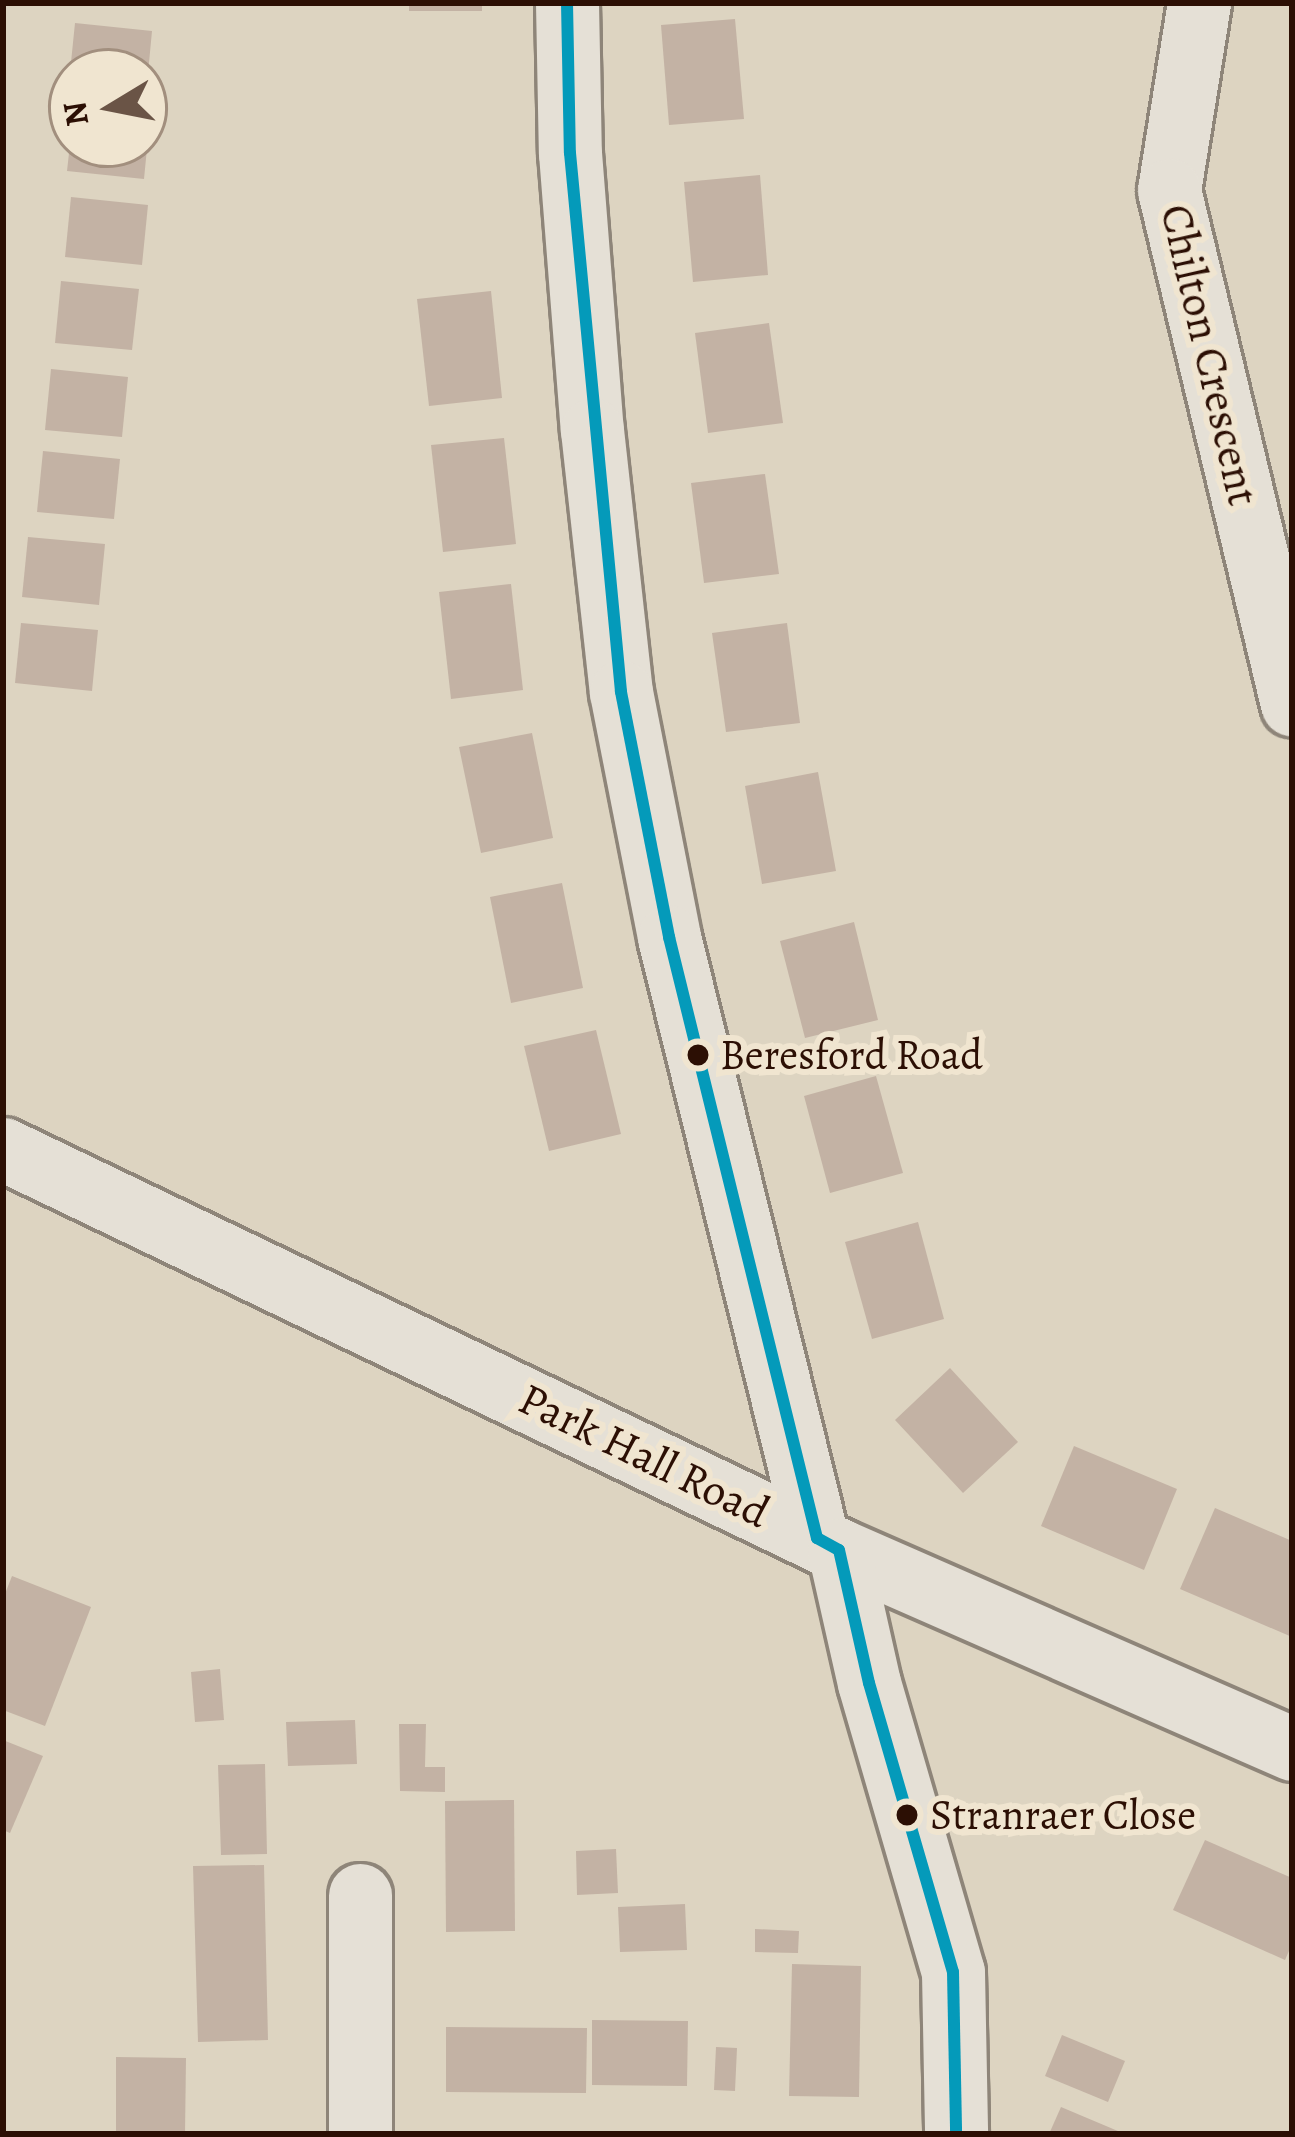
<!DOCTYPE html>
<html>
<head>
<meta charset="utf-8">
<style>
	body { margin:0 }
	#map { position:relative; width:1295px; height:2137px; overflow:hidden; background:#ddd4c1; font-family:Alegreya,serif }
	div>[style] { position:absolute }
	.building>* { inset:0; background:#c3b2a4 }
	.roads { filter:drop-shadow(3px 0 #8e8579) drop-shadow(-3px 0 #8e8579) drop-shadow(0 3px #8e8579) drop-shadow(0 -3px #8e8579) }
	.minor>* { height:63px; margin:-31.5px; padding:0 31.5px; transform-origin:31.5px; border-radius:31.5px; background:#e5e0d6 }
	.bus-1>* { height:12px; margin:-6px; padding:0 6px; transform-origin:6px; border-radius:6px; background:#049aba }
	.dots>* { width:33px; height:33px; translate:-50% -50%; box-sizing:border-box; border:6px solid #f0e5d0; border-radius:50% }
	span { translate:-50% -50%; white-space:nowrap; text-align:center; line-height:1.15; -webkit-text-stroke:12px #f0e5d0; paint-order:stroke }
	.bus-label { font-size:42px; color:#2c0f04 }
	.left { translate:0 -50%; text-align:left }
	.street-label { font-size:45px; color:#2c0f04 }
	.frame { position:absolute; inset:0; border:6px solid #2c0f04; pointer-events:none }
	.north { position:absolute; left:48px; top:48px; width:120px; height:120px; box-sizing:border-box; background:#f0e5d0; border:3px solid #a28f7e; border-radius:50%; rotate:260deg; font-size:33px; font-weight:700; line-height:48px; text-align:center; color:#2c0f04 }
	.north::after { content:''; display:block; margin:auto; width:42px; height:54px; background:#6a5446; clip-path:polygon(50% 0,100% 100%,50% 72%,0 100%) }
</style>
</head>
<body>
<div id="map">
	<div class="building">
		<i style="clip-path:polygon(409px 3px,482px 3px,482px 11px,409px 11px)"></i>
		<i style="clip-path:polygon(735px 19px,744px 119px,669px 125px,661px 25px)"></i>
		<i style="clip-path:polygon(75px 23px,152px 31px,147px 84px,144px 72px,70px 72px)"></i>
		<i style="clip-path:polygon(144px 117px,150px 118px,144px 179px,67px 171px,70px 144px,144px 144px)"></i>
		<i style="clip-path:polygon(760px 175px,768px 275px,693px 282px,684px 182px)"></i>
		<i style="clip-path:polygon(71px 197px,148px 205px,142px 265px,65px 257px)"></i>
		<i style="clip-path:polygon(61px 281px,139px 289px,132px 350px,55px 343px)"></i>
		<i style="clip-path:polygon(491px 291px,502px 398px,429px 406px,417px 299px)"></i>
		<i style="clip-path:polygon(769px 323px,783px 423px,708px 433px,695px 333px)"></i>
		<i style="clip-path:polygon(51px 369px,128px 377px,122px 437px,45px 430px)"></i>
		<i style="clip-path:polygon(504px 438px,516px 544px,443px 552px,431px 445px)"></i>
		<i style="clip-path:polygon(43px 451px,120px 459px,114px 519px,37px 512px)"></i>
		<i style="clip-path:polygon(765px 474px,779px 574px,704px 583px,691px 483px)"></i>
		<i style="clip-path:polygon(28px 537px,105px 544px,99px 605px,22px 597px)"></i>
		<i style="clip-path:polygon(511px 584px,523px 690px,451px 699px,439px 592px)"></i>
		<i style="clip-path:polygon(21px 623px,98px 630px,92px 691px,15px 683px)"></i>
		<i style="clip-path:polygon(787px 623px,800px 723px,726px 732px,712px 633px)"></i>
		<i style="clip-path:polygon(532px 733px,553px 838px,481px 853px,459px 747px)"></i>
		<i style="clip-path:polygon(818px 772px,836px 871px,762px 884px,745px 786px)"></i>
		<i style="clip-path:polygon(562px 883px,583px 988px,511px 1003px,490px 897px)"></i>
		<i style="clip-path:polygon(854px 922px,878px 1020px,805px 1038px,780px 941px)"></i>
		<i style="clip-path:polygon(596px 1030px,621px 1134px,549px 1151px,524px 1046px)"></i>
		<i style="clip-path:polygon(876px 1076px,903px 1173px,830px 1193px,804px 1096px)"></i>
		<i style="clip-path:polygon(918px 1222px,944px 1319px,872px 1339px,845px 1242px)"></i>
		<i style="clip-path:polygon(950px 1368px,1018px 1442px,963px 1493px,895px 1420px)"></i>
		<i style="clip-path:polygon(1074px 1446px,1177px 1489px,1144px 1570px,1041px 1526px)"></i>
		<i style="clip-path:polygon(1215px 1508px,1292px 1541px,1292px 1637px,1180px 1589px)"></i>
		<i style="clip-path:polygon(12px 1576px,91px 1607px,45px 1726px,3px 1710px,3px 1599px)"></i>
		<i style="clip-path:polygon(220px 1669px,224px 1720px,195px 1722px,191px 1672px)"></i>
		<i style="clip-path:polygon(355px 1720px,357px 1764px,288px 1766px,286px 1722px)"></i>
		<i style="clip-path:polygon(399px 1724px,426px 1724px,425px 1767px,445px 1767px,445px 1792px,400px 1791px)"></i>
		<i style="clip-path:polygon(3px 1740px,43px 1756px,10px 1833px,3px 1830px)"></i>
		<i style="clip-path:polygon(265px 1764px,267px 1854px,221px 1855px,218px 1765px)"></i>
		<i style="clip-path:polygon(514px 1800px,515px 1931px,446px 1932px,445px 1801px)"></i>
		<i style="clip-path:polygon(1205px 1840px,1292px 1878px,1292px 1944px,1285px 1960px,1173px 1910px)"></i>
		<i style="clip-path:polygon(616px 1849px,618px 1893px,577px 1895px,576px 1851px)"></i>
		<i style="clip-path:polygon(264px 1865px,268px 2040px,198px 2042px,193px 1866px)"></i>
		<i style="clip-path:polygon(685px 1904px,687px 1950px,620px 1952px,618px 1907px)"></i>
		<i style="clip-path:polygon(755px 1929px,799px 1931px,798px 1953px,755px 1952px)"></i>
		<i style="clip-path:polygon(792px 1964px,861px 1966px,859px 2097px,789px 2096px)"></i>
		<i style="clip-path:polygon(592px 2020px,688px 2021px,687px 2086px,592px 2085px)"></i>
		<i style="clip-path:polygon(446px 2027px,587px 2028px,586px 2093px,446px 2092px)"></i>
		<i style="clip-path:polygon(1062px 2035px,1125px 2061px,1108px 2102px,1045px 2076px)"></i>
		<i style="clip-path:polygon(716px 2047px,737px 2048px,735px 2091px,714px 2090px)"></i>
		<i style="clip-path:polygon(116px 2057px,186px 2058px,185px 2134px,116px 2134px)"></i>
		<i style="clip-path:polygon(1061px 2107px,1125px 2134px,1049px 2134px)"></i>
	</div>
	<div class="roads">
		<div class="minor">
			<i style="left:567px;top:3px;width:150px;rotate:88.9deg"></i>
			<i style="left:570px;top:153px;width:278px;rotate:85.5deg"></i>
			<i style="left:592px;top:430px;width:264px;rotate:83.7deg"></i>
			<i style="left:621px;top:692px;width:250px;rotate:78.9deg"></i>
			<i style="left:669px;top:937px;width:619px;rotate:76.17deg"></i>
			<i style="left:1199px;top:3px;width:189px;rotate:99.1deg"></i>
			<i style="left:1169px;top:190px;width:529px;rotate:76.54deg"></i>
			<i style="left:3px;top:1149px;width:927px;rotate:25.63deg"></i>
			<i style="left:839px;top:1550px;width:495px;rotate:23.7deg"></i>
			<i style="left:839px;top:1550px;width:136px;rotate:77.3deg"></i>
			<i style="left:869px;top:1683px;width:301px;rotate:73.8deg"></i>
			<i style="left:953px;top:1972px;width:162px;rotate:88.9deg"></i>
			<i style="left:360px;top:1895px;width:239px;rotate:90deg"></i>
		</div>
	</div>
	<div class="bus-1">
		<i style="left:567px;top:3px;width:150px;rotate:88.9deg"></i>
		<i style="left:570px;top:153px;width:541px;rotate:84.59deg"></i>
		<i style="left:621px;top:692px;width:250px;rotate:78.9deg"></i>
		<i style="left:669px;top:937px;width:619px;rotate:76.17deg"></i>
		<i style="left:817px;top:1538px;width:25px;rotate:29deg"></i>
		<i style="left:839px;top:1550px;width:136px;rotate:77.3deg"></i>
		<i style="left:869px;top:1683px;width:301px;rotate:73.8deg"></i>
		<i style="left:953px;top:1972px;width:162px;rotate:88.9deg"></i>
	</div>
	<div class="dots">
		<i style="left:698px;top:1055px;background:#2c0f04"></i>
		<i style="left:907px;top:1815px;background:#2c0f04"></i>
	</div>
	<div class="bus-label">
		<span class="left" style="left:720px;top:1055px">Beresford Road</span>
		<span class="left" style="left:930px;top:1815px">Stranraer Close</span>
	</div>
	<div class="street-label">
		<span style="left:1209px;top:355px;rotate:77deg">Chilton Crescent</span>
		<span style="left:644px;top:1456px;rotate:26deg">Park Hall Road</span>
	</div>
	<div class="frame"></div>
	<div class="north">N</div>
</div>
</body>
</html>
